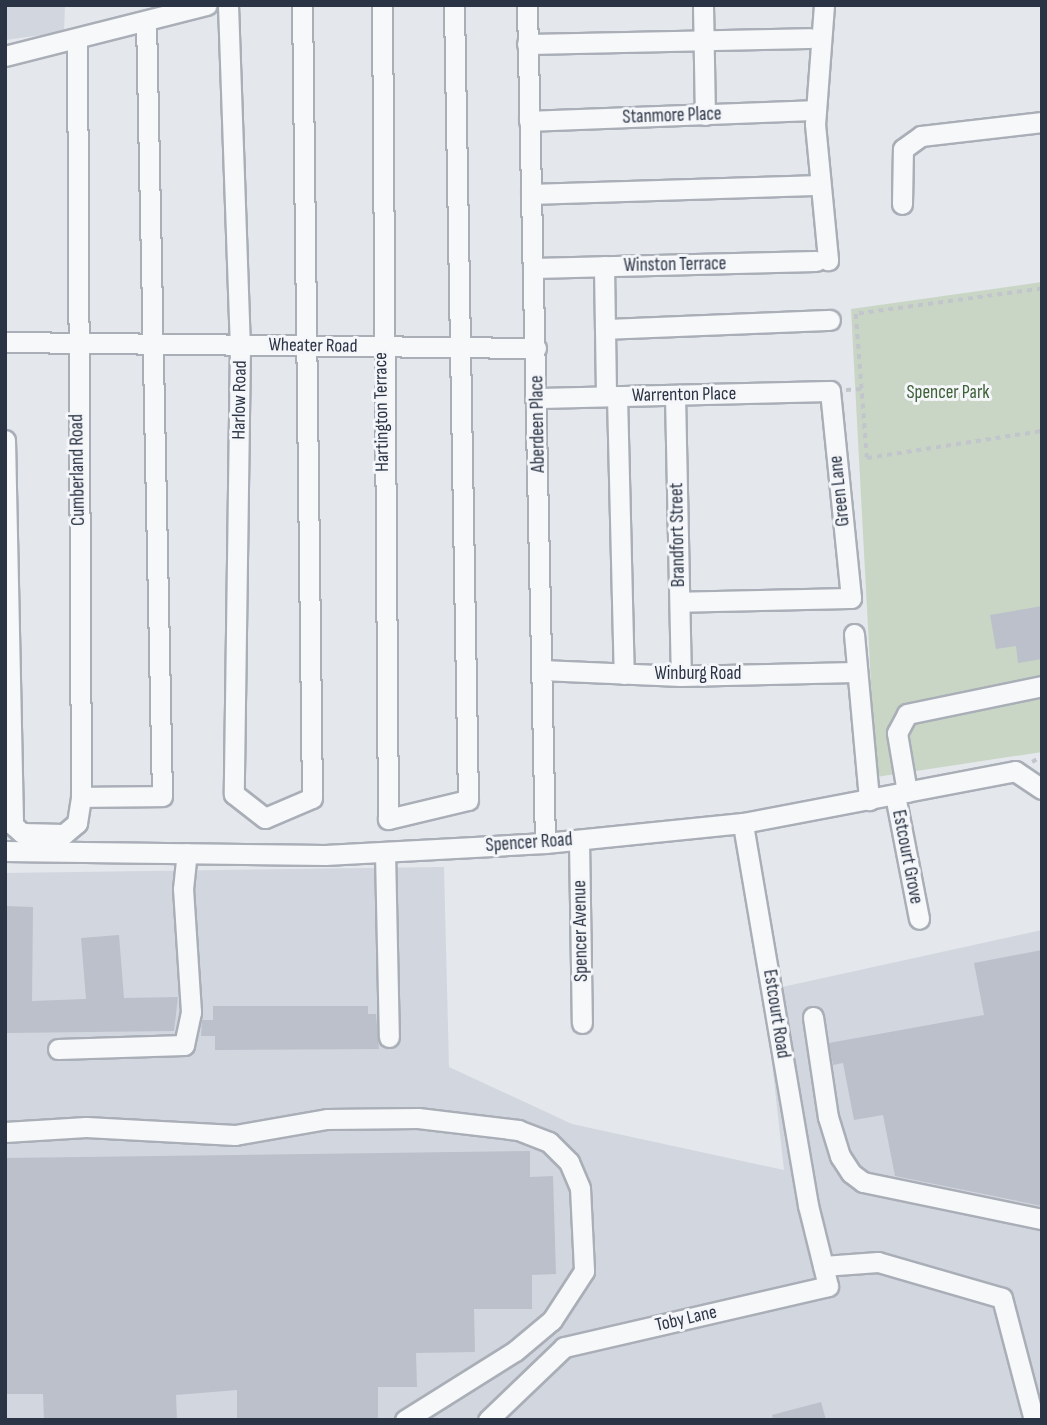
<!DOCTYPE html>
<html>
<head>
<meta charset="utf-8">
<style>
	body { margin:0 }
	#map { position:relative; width:1047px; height:1425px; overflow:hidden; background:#e4e7ec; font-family:"Sofia Sans Condensed",sans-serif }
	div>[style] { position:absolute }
	.built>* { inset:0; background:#d2d6de }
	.green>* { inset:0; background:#c9d6c5 }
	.building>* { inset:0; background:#bbc0ca }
	.path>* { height:3.5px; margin-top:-1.75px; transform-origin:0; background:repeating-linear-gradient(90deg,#c2c5cb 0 5px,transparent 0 10px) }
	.roads { filter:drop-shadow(2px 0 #a9aeb7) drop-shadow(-2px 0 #a9aeb7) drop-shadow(0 2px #a9aeb7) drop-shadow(0 -2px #a9aeb7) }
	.minor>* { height:19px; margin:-9.5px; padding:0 9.5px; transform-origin:9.5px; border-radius:9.5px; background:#f7f8fa }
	span { translate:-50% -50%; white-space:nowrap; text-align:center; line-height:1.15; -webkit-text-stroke:6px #f4f6f9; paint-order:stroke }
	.street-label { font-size:19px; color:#2b3445 }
	.park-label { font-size:19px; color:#3f6138 }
	.frame { position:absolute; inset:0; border:7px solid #2b3445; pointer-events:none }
</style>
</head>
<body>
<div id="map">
	<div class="built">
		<i style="clip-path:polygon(5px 5px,65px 5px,64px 32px,5px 40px)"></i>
		<i style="clip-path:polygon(444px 867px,449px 1067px,572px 1124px,784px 1170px,764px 991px,1042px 930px,1042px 1420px,5px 1420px,5px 873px)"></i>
	</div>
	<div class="green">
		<i style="clip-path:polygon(1042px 282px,1042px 752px,876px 777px,851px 309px)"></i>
	</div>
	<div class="building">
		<i style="clip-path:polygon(1042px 606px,1042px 659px,1018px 663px,1016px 646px,996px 649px,990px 615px)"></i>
		<i style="clip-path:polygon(5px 906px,33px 907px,32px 1001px,86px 999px,81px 938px,119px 935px,124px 998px,178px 997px,174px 1031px,5px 1033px)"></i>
		<i style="clip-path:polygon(1042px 950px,1042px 1206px,895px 1176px,883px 1115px,854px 1120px,843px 1063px,833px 1065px,829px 1043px,984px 1015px,974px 963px)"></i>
		<i style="clip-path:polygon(213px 1006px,368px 1006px,368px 1014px,376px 1014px,379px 1049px,215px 1050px,215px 1036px,201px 1036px,202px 1020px,213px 1020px)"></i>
		<i style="clip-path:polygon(530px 1151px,530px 1177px,553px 1176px,556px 1274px,532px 1275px,532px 1309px,474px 1309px,475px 1352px,416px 1353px,417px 1387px,378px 1387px,378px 1419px,237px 1420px,237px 1390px,176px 1395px,177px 1420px,44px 1420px,43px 1394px,5px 1394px,5px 1158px)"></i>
		<i style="clip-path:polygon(821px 1402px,826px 1420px,773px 1420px,772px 1415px)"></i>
	</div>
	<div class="path">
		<i style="left:1042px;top:289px;width:188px;rotate:172.3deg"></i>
		<i style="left:856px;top:314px;width:144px;rotate:85.6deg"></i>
		<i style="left:867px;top:458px;width:177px;rotate:-8.8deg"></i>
		<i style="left:846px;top:390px;width:15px;rotate:-4deg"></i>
		<i style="left:1032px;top:762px;width:12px;rotate:-31deg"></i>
	</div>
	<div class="roads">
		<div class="minor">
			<i style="left:228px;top:5px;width:340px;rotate:88deg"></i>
			<i style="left:240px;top:345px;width:449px;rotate:90.8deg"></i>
			<i style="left:234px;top:794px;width:39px;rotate:38deg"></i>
			<i style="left:265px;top:818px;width:51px;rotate:-23.1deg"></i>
			<i style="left:312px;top:798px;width:793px;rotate:-90.72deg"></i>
			<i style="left:382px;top:5px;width:814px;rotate:89.58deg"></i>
			<i style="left:388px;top:819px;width:82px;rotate:-13.4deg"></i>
			<i style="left:468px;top:800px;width:795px;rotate:-91.01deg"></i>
			<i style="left:527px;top:5px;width:838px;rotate:88.77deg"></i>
			<i style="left:703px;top:5px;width:110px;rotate:89deg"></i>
			<i style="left:824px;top:5px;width:119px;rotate:94.3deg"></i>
			<i style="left:815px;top:124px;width:137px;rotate:84.5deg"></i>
			<i style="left:527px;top:44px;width:283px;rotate:-1.2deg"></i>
			<i style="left:5px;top:56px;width:208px;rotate:-14.2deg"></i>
			<i style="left:529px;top:121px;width:287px;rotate:-2.2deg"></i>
			<i style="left:531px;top:194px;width:289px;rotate:-1.8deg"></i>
			<i style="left:902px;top:204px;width:55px;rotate:-89deg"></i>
			<i style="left:903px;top:149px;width:22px;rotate:-36deg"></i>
			<i style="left:921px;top:136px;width:122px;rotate:-6.6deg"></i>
			<i style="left:604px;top:266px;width:130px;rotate:89.1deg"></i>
			<i style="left:533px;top:268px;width:283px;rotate:-1.4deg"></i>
			<i style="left:605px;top:329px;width:225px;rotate:-2.3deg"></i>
			<i style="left:5px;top:342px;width:531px;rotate:0.65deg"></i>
			<i style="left:675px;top:395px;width:281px;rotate:88.8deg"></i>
			<i style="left:617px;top:396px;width:278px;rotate:88.6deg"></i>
			<i style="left:539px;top:398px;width:291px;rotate:-1.4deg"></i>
			<i style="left:830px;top:391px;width:208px;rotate:84.2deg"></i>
			<i style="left:851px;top:598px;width:171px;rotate:178.7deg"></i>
			<i style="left:5px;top:440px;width:385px;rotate:88.8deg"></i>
			<i style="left:13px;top:825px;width:12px;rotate:42deg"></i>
			<i style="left:22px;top:833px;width:42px;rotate:1.4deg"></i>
			<i style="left:64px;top:834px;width:17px;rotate:-40deg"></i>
			<i style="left:77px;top:823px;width:26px;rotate:-81deg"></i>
			<i style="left:81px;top:797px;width:757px;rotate:-90.3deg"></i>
			<i style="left:854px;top:634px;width:167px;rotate:84.8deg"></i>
			<i style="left:541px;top:670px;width:140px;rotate:2.5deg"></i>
			<i style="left:681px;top:676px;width:174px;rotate:-1.3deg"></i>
			<i style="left:907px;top:792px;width:60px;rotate:-99.6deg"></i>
			<i style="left:897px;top:733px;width:21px;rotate:-62deg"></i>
			<i style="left:907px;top:714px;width:138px;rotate:-11.7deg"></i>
			<i style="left:895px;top:795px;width:126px;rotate:79deg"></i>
			<i style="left:81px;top:797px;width:81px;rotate:-0.7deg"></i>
			<i style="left:162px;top:796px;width:774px;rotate:-91.18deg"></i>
			<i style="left:579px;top:840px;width:183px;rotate:89.1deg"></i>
			<i style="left:5px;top:851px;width:320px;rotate:0.7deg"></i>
			<i style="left:325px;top:855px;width:220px;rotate:-3.1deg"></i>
			<i style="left:545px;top:843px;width:199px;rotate:-5.8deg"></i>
			<i style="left:743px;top:823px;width:277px;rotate:-10.8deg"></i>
			<i style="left:1015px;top:771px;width:32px;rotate:34deg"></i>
			<i style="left:385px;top:852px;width:185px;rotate:88.8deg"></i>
			<i style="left:813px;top:1017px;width:101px;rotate:81.5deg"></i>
			<i style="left:828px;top:1117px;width:41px;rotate:72.9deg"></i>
			<i style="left:840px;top:1156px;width:20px;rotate:57deg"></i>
			<i style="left:851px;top:1173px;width:15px;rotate:37deg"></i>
			<i style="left:863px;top:1182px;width:183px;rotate:11.7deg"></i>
			<i style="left:58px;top:1049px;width:126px;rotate:-1.8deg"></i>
			<i style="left:184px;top:1045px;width:34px;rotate:-78deg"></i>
			<i style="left:191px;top:1012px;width:123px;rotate:-93.7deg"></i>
			<i style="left:183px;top:889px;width:36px;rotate:-84deg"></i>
			<i style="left:5px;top:1132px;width:81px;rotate:-3.5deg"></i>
			<i style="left:86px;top:1127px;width:149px;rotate:3.1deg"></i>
			<i style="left:235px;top:1135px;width:93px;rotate:-9.9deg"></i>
			<i style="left:327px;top:1119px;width:91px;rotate:-0.6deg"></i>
			<i style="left:418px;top:1118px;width:101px;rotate:6.8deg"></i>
			<i style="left:518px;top:1130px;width:33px;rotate:21deg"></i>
			<i style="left:549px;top:1142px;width:28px;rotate:45deg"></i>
			<i style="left:569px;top:1162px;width:28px;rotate:67deg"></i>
			<i style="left:580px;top:1188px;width:83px;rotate:87.2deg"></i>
			<i style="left:584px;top:1271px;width:59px;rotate:123.1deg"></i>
			<i style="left:552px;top:1320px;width:48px;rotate:140deg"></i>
			<i style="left:515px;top:1351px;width:130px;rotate:147.9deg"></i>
			<i style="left:823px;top:1266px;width:55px;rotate:-4.2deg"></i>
			<i style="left:878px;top:1262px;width:129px;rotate:16.2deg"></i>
			<i style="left:1002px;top:1298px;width:126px;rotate:75.3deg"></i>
			<i style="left:488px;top:1420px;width:105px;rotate:-43.8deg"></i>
			<i style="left:564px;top:1347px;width:271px;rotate:-13deg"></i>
			<i style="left:828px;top:1286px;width:83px;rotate:-103.9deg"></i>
			<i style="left:808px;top:1205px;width:387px;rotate:-99.7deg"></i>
		</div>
	</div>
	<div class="street-label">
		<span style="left:672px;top:116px;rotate:-2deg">Stanmore Place</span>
		<span style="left:675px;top:265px;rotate:-1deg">Winston Terrace</span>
		<span style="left:313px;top:346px;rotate:1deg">Wheater Road</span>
		<span style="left:684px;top:395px;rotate:-1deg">Warrenton Place</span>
		<span style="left:240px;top:400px;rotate:-89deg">Harlow Road</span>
		<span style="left:382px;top:412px;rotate:-91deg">Hartington Terrace</span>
		<span style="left:538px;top:424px;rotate:-91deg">Aberdeen Place</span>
		<span style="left:78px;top:470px;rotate:-91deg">Cumberland Road</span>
		<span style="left:840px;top:491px;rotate:-96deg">Green Lane</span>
		<span style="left:678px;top:535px;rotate:-91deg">Brandfort Street</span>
		<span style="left:698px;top:674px">Winburg Road</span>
		<span style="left:529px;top:843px;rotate:-4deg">Spencer Road</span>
		<span style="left:907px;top:857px;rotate:79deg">Estcourt Grove</span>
		<span style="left:581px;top:931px;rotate:-91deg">Spencer Avenue</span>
		<span style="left:776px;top:1014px;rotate:81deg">Estcourt Road</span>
		<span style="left:686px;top:1319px;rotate:-13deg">Toby Lane</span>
	</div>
	<div class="park-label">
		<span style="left:948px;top:393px">Spencer Park</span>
	</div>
	<div class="frame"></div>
</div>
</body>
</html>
